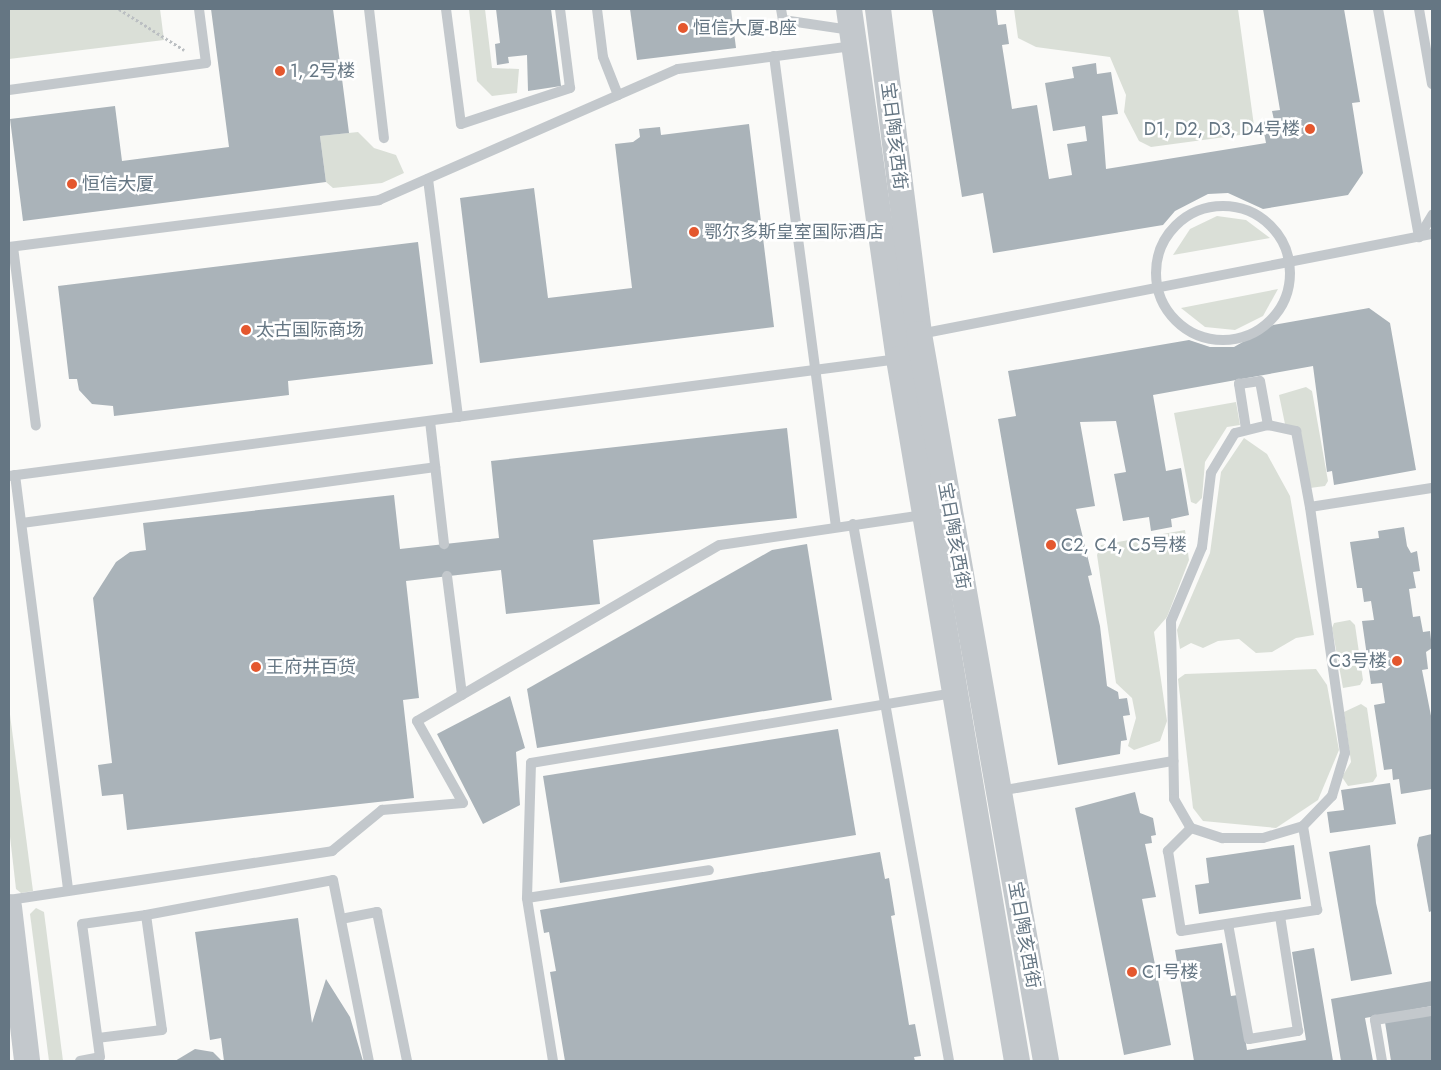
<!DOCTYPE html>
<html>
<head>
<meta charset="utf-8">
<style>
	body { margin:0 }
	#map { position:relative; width:1441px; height:1070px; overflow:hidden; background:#fafaf8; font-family:Jost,"Noto Sans SC",sans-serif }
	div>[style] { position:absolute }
	.green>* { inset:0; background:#dadfd7 }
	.building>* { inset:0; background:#aab3b9 }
	.path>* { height:3px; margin-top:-1.5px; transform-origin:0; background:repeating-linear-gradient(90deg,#bbbfc2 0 2.5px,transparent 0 5px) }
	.service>* { height:10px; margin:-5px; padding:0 5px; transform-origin:5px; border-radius:5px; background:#c3c8cc }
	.service>.ring { margin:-5px; padding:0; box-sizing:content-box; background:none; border:10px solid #c3c8cc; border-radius:50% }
	.tertiary>* { height:26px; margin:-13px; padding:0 13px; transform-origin:13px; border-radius:13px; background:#c3c8cc }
	.dots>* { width:14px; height:14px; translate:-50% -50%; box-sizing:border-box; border:2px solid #fff; border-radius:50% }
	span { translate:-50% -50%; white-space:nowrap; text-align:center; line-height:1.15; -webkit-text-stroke:5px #fff; paint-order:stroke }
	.poi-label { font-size:18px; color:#657683 }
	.left { translate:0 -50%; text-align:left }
	.right { translate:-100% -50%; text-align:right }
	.street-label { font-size:18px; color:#657683 }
	.frame { position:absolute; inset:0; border:10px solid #657683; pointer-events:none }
</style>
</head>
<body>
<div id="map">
	<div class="green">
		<i style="clip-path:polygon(9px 9px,160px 9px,164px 40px,9px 59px)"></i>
		<i style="clip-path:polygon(469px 9px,485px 9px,492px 68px,519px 69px,517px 93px,492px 96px,477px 81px)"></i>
		<i style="clip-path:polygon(1014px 9px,1238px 9px,1255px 133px,1151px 147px,1139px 141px,1124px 112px,1126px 95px,1110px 57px,1036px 47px,1018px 38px)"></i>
		<i style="clip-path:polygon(358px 132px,374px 148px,396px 155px,404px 173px,382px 183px,333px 188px,326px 182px,320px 136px)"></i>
		<i style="clip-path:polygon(1217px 216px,1246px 220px,1270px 238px,1173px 255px,1190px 229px)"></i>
		<i style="clip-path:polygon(1278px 289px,1263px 316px,1235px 330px,1205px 327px,1181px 308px)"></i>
		<i style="clip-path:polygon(1306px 387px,1312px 391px,1328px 481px,1325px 486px,1310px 488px,1300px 428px,1285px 424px,1279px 395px)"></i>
		<i style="clip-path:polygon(1236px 402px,1240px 425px,1227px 427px,1205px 462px,1202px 498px,1196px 504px,1191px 502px,1174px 413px)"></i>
		<i style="clip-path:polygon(1244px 438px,1267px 454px,1290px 496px,1314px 635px,1296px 638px,1272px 652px,1256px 653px,1239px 639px,1218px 641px,1203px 648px,1191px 643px,1180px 649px,1177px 630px,1210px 553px,1221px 472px)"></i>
		<i style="clip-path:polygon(1185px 530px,1189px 560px,1167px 617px,1154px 632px,1167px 721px,1160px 741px,1134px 750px,1128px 746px,1136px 718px,1132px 698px,1116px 683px,1097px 555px,1101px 545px)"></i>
		<i style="clip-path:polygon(1350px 620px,1355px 625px,1363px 680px,1360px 685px,1343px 688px,1332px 628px,1334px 623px)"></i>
		<i style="clip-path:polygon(1316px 669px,1327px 685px,1339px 750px,1318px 800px,1276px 828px,1203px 821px,1193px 808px,1178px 679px,1185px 674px)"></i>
		<i style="clip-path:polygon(1361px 704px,1367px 708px,1377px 776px,1373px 782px,1348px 786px,1342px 777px,1351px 762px,1344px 712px)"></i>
		<i style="clip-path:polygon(9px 707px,33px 891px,21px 893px,16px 889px,9px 828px)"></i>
		<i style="clip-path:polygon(36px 908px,44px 912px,63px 1061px,49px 1061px,30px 914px)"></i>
	</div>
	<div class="building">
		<i style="clip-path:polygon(211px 9px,333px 9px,349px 133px,320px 136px,326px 182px,23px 221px,10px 119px,115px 106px,122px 161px,229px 147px)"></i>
		<i style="clip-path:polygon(496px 9px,551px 9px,561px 86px,528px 91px,527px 55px,508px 57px,509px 63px,497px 65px,495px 44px,500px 43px)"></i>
		<i style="clip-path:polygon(630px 9px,731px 9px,736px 48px,637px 60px)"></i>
		<i style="clip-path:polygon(932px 9px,996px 9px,998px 25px,1006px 24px,1009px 44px,1002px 45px,1012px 109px,1037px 105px,1049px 179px,1072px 175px,1067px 144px,1087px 141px,1085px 126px,1053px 131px,1045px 83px,1074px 78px,1072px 67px,1096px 63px,1097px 74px,1111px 72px,1118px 114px,1102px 116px,1106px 169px,1266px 143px,1262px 122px,1274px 120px,1272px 111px,1280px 110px,1263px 9px,1344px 9px,1360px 102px,1352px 103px,1363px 173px,1348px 195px,1263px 209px,1228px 193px,1208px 194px,1175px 211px,1163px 225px,993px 253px,983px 193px,962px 197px)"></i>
		<i style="clip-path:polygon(749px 124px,774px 327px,480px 363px,460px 198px,534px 188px,548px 298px,632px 288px,615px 144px,633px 142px,640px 137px,639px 129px,660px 127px,661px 135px)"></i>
		<i style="clip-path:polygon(418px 242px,433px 364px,288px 381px,289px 395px,114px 416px,113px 406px,92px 404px,79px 390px,77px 379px,69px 379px,58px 286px)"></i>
		<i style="clip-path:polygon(1369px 308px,1390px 323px,1416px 470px,1334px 485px,1332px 471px,1327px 472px,1313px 366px,1153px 395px,1166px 471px,1181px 468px,1189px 515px,1171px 519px,1172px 527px,1151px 531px,1149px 517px,1123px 521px,1114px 474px,1126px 472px,1116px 421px,1080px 422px,1095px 506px,1076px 509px,1092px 575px,1088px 576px,1100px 626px,1107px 686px,1118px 692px,1119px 699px,1127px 698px,1130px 715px,1123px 716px,1127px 740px,1121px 741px,1120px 754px,1058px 765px,998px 419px,1016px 416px,1008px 371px,1189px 340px,1210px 347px,1234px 347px,1273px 325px)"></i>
		<i style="clip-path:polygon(787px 428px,797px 518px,593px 540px,600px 604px,506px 614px,501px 570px,406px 581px,419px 698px,403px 700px,414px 798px,127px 830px,123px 794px,102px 796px,98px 765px,112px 763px,93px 598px,116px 562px,130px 552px,146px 550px,143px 523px,394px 495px,400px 549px,499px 538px,491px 461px)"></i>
		<i style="clip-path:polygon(1404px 527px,1407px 546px,1411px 553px,1417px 551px,1420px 571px,1413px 572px,1416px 588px,1409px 589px,1413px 617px,1420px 616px,1423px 632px,1430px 631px,1432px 648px,1426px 652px,1428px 669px,1422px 670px,1432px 721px,1432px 789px,1401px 794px,1399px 779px,1393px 780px,1392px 769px,1384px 770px,1374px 705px,1385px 703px,1382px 683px,1371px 684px,1362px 621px,1374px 620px,1371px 601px,1364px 602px,1362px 588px,1357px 588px,1350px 542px,1379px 538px,1378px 531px)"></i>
		<i style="clip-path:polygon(807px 544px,832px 700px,537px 748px,527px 689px,772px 550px)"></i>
		<i style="clip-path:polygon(510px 696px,525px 748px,516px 752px,520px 805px,483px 824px,437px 734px)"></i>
		<i style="clip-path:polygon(838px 729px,856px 835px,560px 883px,543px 776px)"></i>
		<i style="clip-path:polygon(1390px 783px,1396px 824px,1330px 833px,1327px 812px,1344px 810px,1341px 790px)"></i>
		<i style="clip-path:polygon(1135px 792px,1140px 813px,1153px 818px,1156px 835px,1151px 836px,1152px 843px,1145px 844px,1156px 897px,1142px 899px,1171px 1045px,1124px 1055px,1075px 808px)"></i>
		<i style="clip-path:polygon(1432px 834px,1432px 911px,1429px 912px,1417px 845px,1419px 837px)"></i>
		<i style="clip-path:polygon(1294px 845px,1301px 899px,1199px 914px,1195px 885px,1209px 883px,1206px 858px)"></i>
		<i style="clip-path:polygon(1370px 845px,1376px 903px,1392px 974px,1351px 981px,1329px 852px)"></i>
		<i style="clip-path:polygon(880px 852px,885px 879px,889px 878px,895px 915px,891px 916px,909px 1025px,915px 1024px,921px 1056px,914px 1057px,915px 1061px,565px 1061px,550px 972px,556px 971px,549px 932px,544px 933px,540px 910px)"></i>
		<i style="clip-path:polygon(298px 918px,312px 1023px,326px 979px,350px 1017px,363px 1061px,224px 1061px,221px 1038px,210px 1040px,195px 932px)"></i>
		<i style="clip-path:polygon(1222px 943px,1231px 996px,1238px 995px,1247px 1050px,1306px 1040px,1292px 952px,1314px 948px,1333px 1061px,1194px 1061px,1175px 950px)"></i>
		<i style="clip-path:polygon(1432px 981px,1432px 1006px,1365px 1018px,1373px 1061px,1341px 1061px,1331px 999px)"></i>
		<i style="clip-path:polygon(1432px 1015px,1432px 1061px,1391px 1061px,1385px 1022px)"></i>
		<i style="clip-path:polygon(195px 1049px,213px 1052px,222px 1061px,175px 1061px)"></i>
	</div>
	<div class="path">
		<i style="left:119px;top:9px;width:77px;rotate:32.2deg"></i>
	</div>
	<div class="service">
		<i style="left:369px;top:9px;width:130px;rotate:83.4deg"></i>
		<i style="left:446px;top:9px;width:116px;rotate:82.6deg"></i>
		<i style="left:461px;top:124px;width:115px;rotate:-18.3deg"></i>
		<i style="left:570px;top:88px;width:80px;rotate:-97.2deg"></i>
		<i style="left:597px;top:9px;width:48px;rotate:82.9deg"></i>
		<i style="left:603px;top:57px;width:41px;rotate:68.5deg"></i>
		<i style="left:781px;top:9px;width:11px;rotate:80deg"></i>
		<i style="left:783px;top:20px;width:69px;rotate:8.4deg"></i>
		<i style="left:1378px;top:9px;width:232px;rotate:79.8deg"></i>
		<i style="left:1419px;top:9px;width:76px;rotate:80.2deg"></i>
		<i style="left:774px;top:56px;width:474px;rotate:82.5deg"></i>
		<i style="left:9px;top:90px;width:199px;rotate:-7.8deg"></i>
		<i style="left:206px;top:63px;width:54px;rotate:-97.4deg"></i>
		<i style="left:428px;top:179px;width:240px;rotate:82.8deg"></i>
		<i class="ring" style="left:1156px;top:206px;width:124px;height:124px"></i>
		<i style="left:1419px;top:237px;width:26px;rotate:-59deg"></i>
		<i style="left:9px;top:247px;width:373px;rotate:-7.2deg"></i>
		<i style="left:379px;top:200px;width:326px;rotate:-23.7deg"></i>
		<i style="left:678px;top:69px;width:177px;rotate:-7.5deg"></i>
		<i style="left:13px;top:247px;width:180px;rotate:82.7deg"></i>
		<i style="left:920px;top:334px;width:522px;rotate:-11.05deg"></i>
		<i style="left:430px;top:421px;width:124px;rotate:83.5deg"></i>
		<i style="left:1268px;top:425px;width:34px;rotate:166deg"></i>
		<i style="left:1235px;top:433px;width:47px;rotate:121deg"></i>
		<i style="left:1211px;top:473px;width:75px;rotate:96.9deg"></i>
		<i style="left:1202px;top:547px;width:80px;rotate:112.7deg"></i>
		<i style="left:1171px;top:621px;width:178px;rotate:89deg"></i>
		<i style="left:1174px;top:799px;width:34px;rotate:60deg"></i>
		<i style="left:1191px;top:828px;width:33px;rotate:18deg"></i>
		<i style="left:1222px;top:838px;width:41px"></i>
		<i style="left:1263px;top:838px;width:42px;rotate:-16.7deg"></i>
		<i style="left:1303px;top:826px;width:42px;rotate:-46deg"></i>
		<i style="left:1332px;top:796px;width:45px;rotate:-73.2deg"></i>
		<i style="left:1345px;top:753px;width:248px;rotate:-98.1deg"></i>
		<i style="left:1246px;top:429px;width:46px;rotate:-98.8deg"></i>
		<i style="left:1239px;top:384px;width:21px;rotate:-8deg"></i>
		<i style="left:1260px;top:381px;width:45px;rotate:79.7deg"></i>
		<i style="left:1268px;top:425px;width:29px;rotate:12deg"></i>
		<i style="left:1296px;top:431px;width:77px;rotate:79.6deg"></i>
		<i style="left:1310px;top:507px;width:123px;rotate:-8.9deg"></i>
		<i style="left:15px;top:475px;width:419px;rotate:82.7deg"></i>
		<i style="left:9px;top:476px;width:897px;rotate:-7.5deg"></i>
		<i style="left:22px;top:523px;width:417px;rotate:-7.7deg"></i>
		<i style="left:853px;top:524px;width:546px;rotate:79.86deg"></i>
		<i style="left:447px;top:576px;width:120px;rotate:82.8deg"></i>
		<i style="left:999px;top:791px;width:177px;rotate:-9.8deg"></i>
		<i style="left:1191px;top:828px;width:33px;rotate:135deg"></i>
		<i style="left:1168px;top:851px;width:81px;rotate:80.8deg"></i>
		<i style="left:1181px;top:931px;width:138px;rotate:-8.8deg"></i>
		<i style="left:1317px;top:910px;width:85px;rotate:-99.5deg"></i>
		<i style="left:527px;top:898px;width:184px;rotate:-8.7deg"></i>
		<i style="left:9px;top:900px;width:327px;rotate:-8.6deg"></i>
		<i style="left:332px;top:851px;width:65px;rotate:-39.4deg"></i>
		<i style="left:382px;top:810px;width:81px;rotate:-4.9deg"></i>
		<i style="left:463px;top:803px;width:94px;rotate:-119.3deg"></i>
		<i style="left:417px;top:721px;width:350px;rotate:-30.2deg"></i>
		<i style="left:720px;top:545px;width:206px;rotate:-8.4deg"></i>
		<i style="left:146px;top:915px;width:190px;rotate:-10.6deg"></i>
		<i style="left:333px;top:880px;width:185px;rotate:78.8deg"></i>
		<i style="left:341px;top:919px;width:37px;rotate:-11deg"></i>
		<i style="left:377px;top:912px;width:152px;rotate:78.6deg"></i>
		<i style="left:1228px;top:924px;width:117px;rotate:79.7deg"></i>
		<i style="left:1249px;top:1039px;width:50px;rotate:-9.3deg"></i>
		<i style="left:1298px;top:1031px;width:116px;rotate:-98.9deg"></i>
		<i style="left:80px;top:1061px;width:20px;rotate:-11deg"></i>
		<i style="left:100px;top:1057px;width:134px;rotate:-97.7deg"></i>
		<i style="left:82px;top:924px;width:65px;rotate:-8deg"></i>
		<i style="left:146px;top:915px;width:116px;rotate:82.1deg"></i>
		<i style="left:162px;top:1030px;width:64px;rotate:172.9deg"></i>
		<i style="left:553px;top:1061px;width:165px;rotate:-99.1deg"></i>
		<i style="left:527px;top:898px;width:135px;rotate:-88.3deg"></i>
		<i style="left:531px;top:763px;width:429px;rotate:-9.4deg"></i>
		<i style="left:1382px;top:1061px;width:42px;rotate:-99.7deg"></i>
		<i style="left:1375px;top:1020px;width:58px;rotate:-9deg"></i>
	</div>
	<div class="tertiary">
		<i style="left:849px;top:9px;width:354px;rotate:81.9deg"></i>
		<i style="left:899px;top:359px;width:712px;rotate:80.46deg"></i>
		<i style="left:878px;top:9px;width:328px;rotate:82.8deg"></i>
		<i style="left:919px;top:334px;width:738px;rotate:80.09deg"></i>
		<i style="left:9px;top:907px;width:155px;rotate:83.3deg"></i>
	</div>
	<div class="dots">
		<i style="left:683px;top:28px;background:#e4572e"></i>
		<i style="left:280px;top:71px;background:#e4572e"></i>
		<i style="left:1310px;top:129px;background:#e4572e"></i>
		<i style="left:72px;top:184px;background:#e4572e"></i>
		<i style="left:694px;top:232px;background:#e4572e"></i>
		<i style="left:246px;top:330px;background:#e4572e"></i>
		<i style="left:1051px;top:545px;background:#e4572e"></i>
		<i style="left:1397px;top:661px;background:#e4572e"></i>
		<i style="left:256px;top:667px;background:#e4572e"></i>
		<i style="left:1132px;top:972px;background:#e4572e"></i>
	</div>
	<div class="poi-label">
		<span class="left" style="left:693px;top:28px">恒信大厦-B座</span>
		<span class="left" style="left:290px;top:71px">1, 2号楼</span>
		<span class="right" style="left:1300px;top:129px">D1, D2, D3, D4号楼</span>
		<span class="left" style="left:82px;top:184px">恒信大厦</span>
		<span class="left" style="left:704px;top:232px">鄂尔多斯皇室国际酒店</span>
		<span class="left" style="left:256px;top:330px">太古国际商场</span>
		<span class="left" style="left:1061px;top:545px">C2, C4, C5号楼</span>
		<span class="right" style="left:1387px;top:661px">C3号楼</span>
		<span class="left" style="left:266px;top:667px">王府井百货</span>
		<span class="left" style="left:1142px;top:972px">C1号楼</span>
	</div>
	<div class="street-label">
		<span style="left:894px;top:136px;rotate:83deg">宝日陶亥西街</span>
		<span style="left:954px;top:536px;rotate:80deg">宝日陶亥西街</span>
		<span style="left:1024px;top:935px;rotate:80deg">宝日陶亥西街</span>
	</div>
	<div class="frame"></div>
</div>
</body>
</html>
